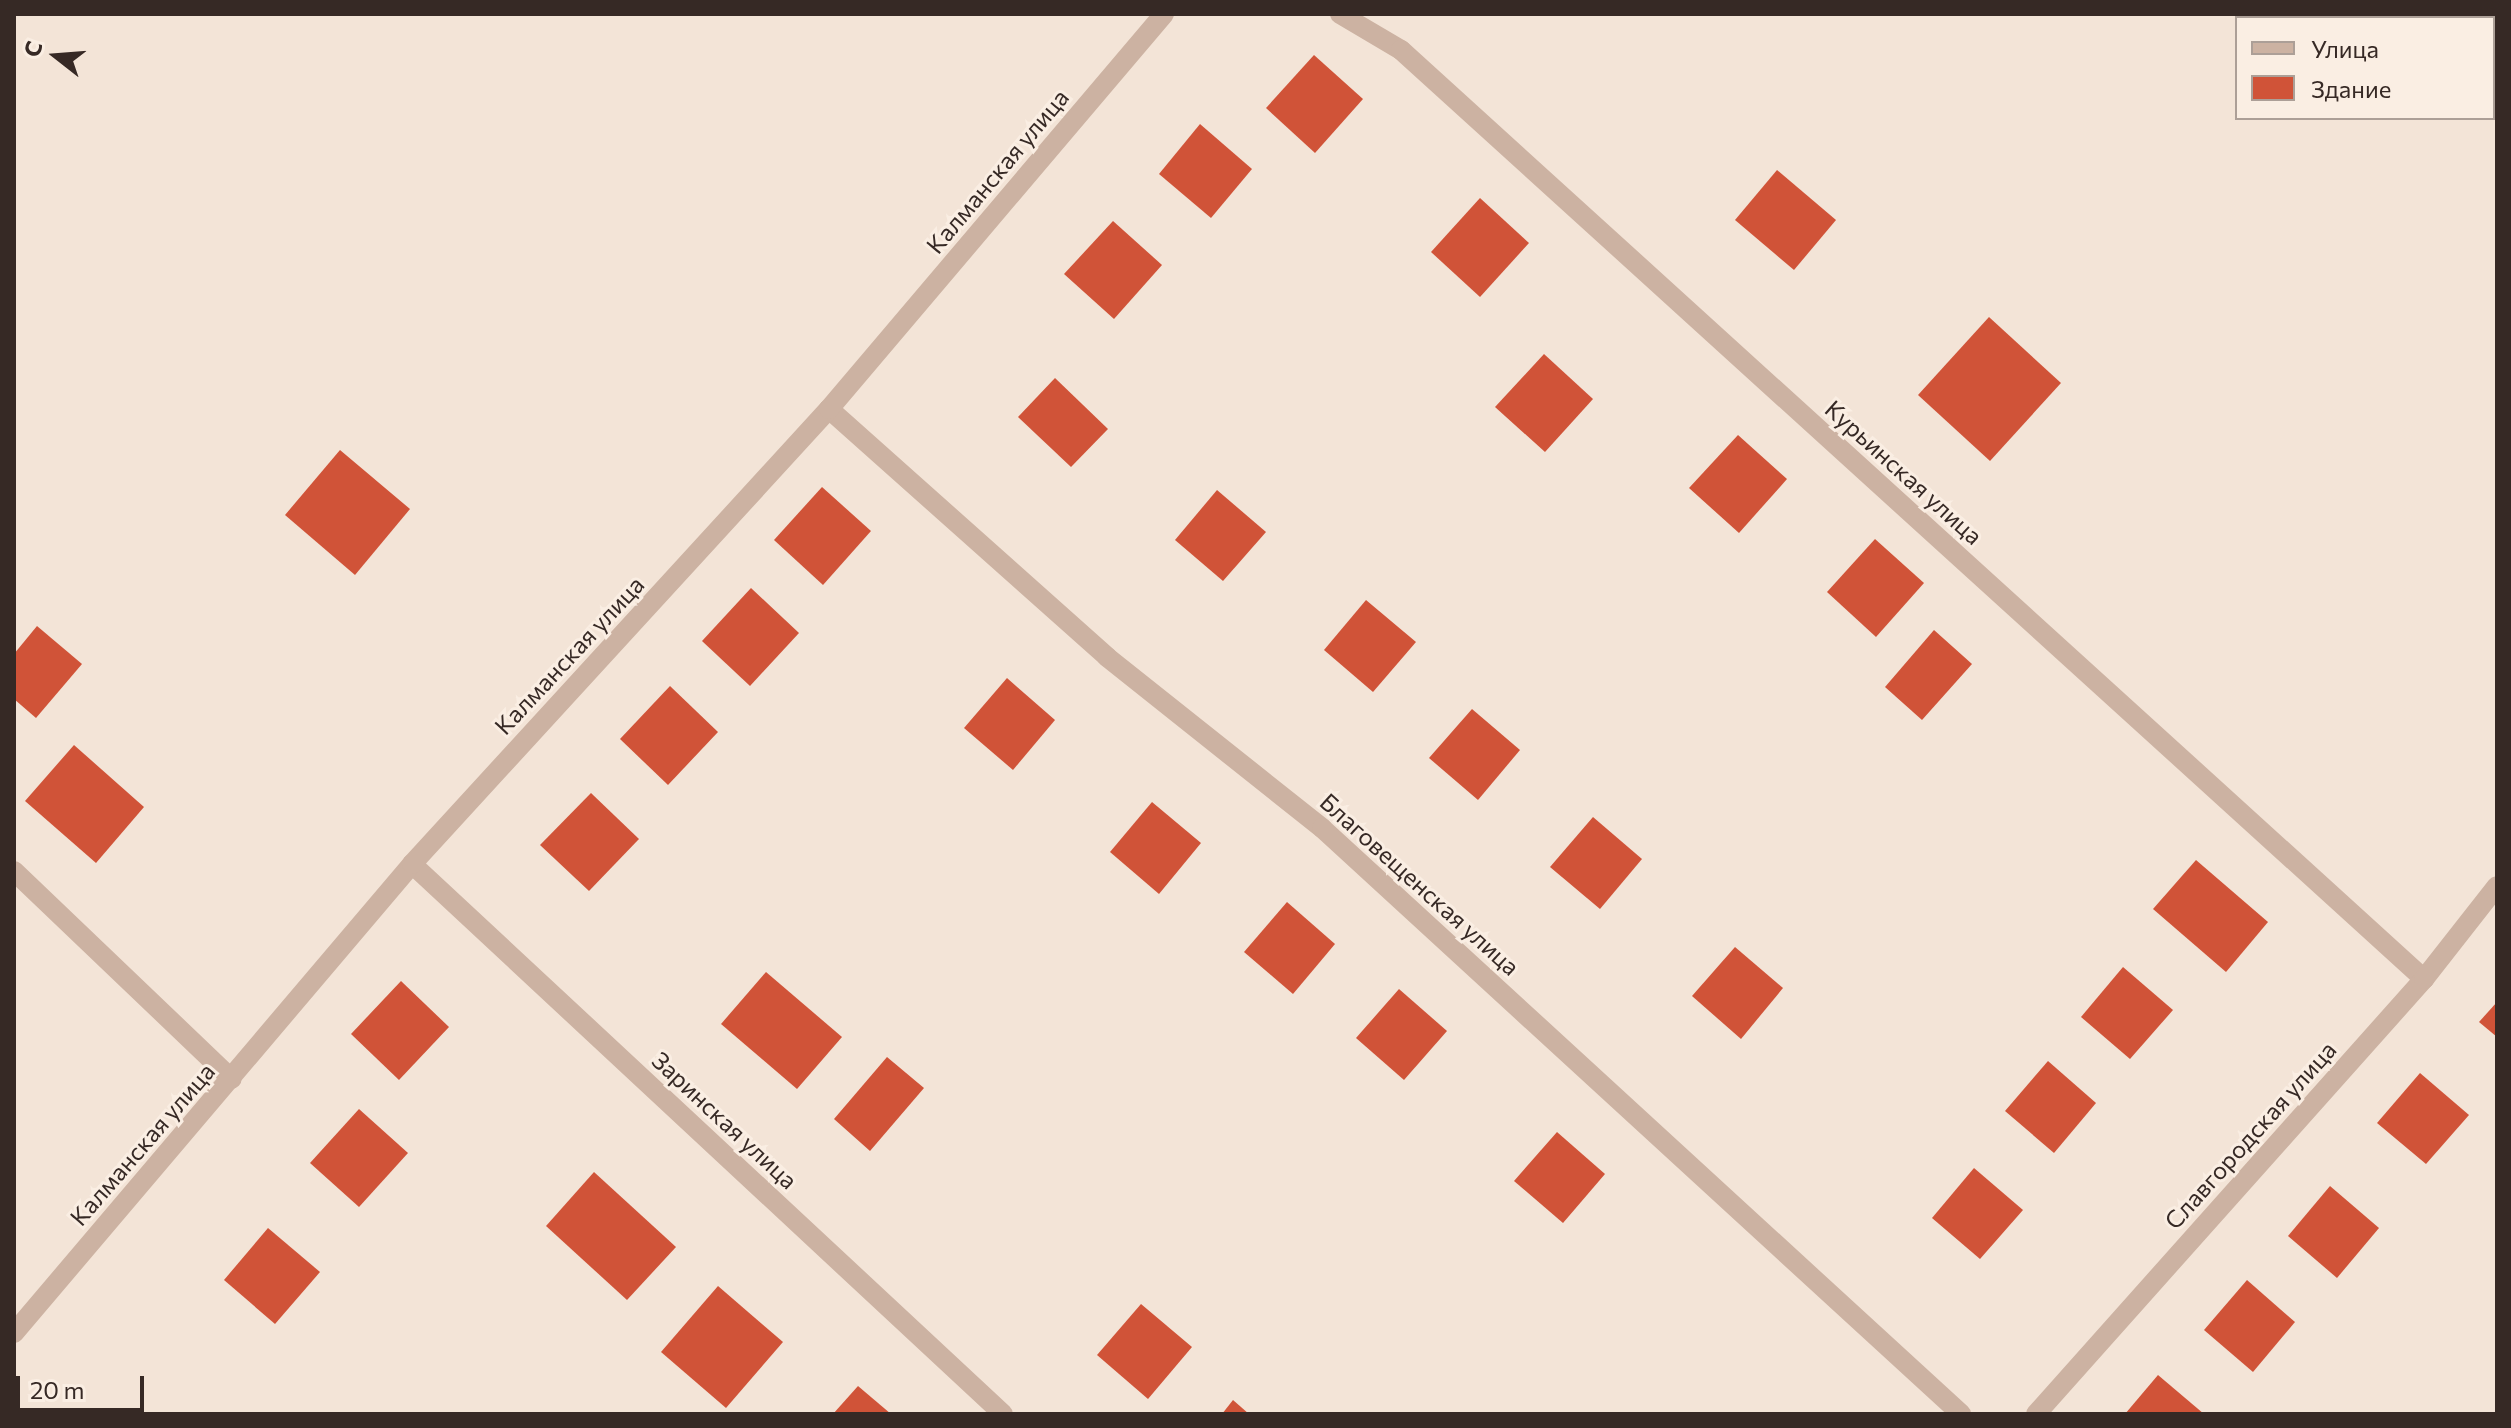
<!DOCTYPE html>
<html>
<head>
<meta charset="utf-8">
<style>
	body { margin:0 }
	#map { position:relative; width:2511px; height:1428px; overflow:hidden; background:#f3e4d7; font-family:Commissioner,sans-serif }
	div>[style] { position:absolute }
	.building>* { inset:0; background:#d05338 }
	.street>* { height:20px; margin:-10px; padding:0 10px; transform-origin:10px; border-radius:10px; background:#ccb2a2 }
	span { translate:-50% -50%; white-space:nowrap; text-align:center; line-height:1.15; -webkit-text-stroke:6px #faeee3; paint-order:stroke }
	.street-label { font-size:24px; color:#362925 }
	.frame { position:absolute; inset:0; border:16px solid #362925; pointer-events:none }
	.legend { position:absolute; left:2235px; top:16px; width:260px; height:104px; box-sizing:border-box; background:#faeee3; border:2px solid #ac9f97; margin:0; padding:10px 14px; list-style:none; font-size:24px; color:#362925 }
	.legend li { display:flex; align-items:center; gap:16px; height:40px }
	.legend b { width:40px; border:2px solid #ac9f97 }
	.north { position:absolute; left:16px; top:16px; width:80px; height:80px; -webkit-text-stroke:6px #faeee3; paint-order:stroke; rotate:287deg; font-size:22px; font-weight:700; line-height:32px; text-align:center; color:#362925 }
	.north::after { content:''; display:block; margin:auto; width:28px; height:36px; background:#362925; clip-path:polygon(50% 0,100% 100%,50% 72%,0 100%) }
	.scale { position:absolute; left:16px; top:1376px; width:128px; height:36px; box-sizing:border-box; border:4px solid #362925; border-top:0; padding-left:10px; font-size:24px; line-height:28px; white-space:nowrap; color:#362925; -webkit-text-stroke:6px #faeee3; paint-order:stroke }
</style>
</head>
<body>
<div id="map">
	<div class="building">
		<i style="clip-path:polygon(1314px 55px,1363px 99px,1315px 153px,1266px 108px)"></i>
		<i style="clip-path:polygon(1200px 124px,1252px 169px,1211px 218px,1159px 174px)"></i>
		<i style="clip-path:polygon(1777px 170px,1836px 220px,1794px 270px,1735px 220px)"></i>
		<i style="clip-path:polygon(1480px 198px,1529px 243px,1480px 297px,1431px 252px)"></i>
		<i style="clip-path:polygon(1113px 221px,1162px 265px,1114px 319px,1064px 274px)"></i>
		<i style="clip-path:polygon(1989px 317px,2061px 383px,1990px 461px,1918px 395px)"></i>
		<i style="clip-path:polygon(1544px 354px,1593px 399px,1545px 452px,1495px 407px)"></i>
		<i style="clip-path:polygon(1055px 378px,1108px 429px,1071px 467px,1018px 417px)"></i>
		<i style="clip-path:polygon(1738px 435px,1787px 479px,1739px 533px,1689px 488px)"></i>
		<i style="clip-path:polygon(340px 450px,410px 509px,355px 575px,285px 515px)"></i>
		<i style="clip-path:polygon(822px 487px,871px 531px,823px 585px,774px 540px)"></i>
		<i style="clip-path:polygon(1217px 490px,1266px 532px,1223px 581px,1175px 540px)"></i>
		<i style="clip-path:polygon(1875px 539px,1924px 583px,1876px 637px,1827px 592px)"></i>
		<i style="clip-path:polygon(751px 588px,799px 633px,750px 686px,702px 641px)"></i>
		<i style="clip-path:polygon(1366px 600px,1416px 642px,1373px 692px,1324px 650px)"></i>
		<i style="clip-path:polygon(37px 626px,82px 664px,36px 718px,14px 699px,14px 654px)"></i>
		<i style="clip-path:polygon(1934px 630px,1972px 664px,1922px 720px,1885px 687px)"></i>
		<i style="clip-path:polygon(1007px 678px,1055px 720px,1013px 770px,964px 728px)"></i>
		<i style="clip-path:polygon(670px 686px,718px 732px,668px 785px,620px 739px)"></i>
		<i style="clip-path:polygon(1472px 709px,1520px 750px,1478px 800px,1429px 758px)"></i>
		<i style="clip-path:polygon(74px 745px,144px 807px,96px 863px,25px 801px)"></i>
		<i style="clip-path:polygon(591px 793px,639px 839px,589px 891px,540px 845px)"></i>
		<i style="clip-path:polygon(1152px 802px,1201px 843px,1159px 894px,1110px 852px)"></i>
		<i style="clip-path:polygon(1593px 817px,1642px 859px,1600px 909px,1550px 867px)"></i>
		<i style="clip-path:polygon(2196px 860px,2268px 922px,2226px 972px,2153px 909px)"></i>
		<i style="clip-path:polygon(1287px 902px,1335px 944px,1293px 994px,1244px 952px)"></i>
		<i style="clip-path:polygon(1735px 947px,1783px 988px,1741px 1039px,1692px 996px)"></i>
		<i style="clip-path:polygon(2123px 967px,2173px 1010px,2130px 1059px,2081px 1017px)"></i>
		<i style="clip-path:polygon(766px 972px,842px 1037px,797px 1089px,721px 1024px)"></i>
		<i style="clip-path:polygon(401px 981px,449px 1027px,399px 1080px,351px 1034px)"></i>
		<i style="clip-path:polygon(1399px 989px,1447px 1031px,1404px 1080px,1356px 1038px)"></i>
		<i style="clip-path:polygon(2497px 1002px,2497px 1037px,2479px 1022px)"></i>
		<i style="clip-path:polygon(887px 1057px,924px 1088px,870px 1151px,834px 1119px)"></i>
		<i style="clip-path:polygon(2048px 1061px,2096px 1103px,2054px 1153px,2005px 1111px)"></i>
		<i style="clip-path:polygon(2420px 1073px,2469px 1115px,2426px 1164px,2377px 1123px)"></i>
		<i style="clip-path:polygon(359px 1109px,408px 1153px,359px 1207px,310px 1163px)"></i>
		<i style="clip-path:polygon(1557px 1132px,1605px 1174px,1563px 1223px,1514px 1181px)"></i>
		<i style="clip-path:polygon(1974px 1168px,2023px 1210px,1980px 1259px,1932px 1218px)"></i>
		<i style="clip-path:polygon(594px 1172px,676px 1247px,627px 1300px,546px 1226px)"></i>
		<i style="clip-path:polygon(2330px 1186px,2379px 1228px,2337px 1278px,2288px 1236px)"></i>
		<i style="clip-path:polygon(268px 1228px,320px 1272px,275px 1324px,224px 1280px)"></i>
		<i style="clip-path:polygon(2247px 1280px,2295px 1322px,2253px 1372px,2204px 1330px)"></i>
		<i style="clip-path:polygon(718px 1286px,783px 1342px,726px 1408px,661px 1352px)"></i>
		<i style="clip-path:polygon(1141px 1304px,1192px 1347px,1148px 1399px,1097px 1355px)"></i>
		<i style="clip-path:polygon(2158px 1375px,2204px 1414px,2125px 1414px)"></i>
		<i style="clip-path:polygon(858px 1386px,891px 1414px,833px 1414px)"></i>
		<i style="clip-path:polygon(1233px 1400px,1249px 1414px,1222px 1414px)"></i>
	</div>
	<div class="street">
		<i style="left:1340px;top:14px;width:71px;rotate:30.5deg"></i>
		<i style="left:1401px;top:50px;width:1382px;rotate:42.24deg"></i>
		<i style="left:829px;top:409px;width:373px;rotate:41.7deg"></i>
		<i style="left:1107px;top:657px;width:275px;rotate:38.5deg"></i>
		<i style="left:1322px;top:828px;width:867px;rotate:42.52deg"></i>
		<i style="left:412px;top:864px;width:807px;rotate:42.94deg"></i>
		<i style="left:14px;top:871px;width:301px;rotate:43.7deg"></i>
		<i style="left:14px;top:1333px;width:615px;rotate:-49.68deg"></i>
		<i style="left:412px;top:864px;width:617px;rotate:-47.5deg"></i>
		<i style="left:829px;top:409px;width:518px;rotate:-49.7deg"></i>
		<i style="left:2036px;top:1414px;width:583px;rotate:-48.27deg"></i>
		<i style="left:2424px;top:979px;width:118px;rotate:-51.9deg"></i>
	</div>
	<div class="street-label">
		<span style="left:997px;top:171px;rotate:-50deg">Калманская улица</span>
		<span style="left:1904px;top:472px;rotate:42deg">Курьинская улица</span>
		<span style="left:569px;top:655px;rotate:-47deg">Калманская улица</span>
		<span style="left:1420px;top:884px;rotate:42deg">Благовещенская улица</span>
		<span style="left:725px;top:1120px;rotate:43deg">Заринская улица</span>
		<span style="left:2250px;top:1135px;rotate:-48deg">Славгородская улица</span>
		<span style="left:142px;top:1144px;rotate:-49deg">Калманская улица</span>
	</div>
	<div class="frame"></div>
	<ul class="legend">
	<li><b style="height:10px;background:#ccb2a2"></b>Улица</li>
	<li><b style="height:22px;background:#d05338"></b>Здание</li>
	</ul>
	<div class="north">С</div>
	<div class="scale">20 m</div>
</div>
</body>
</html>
